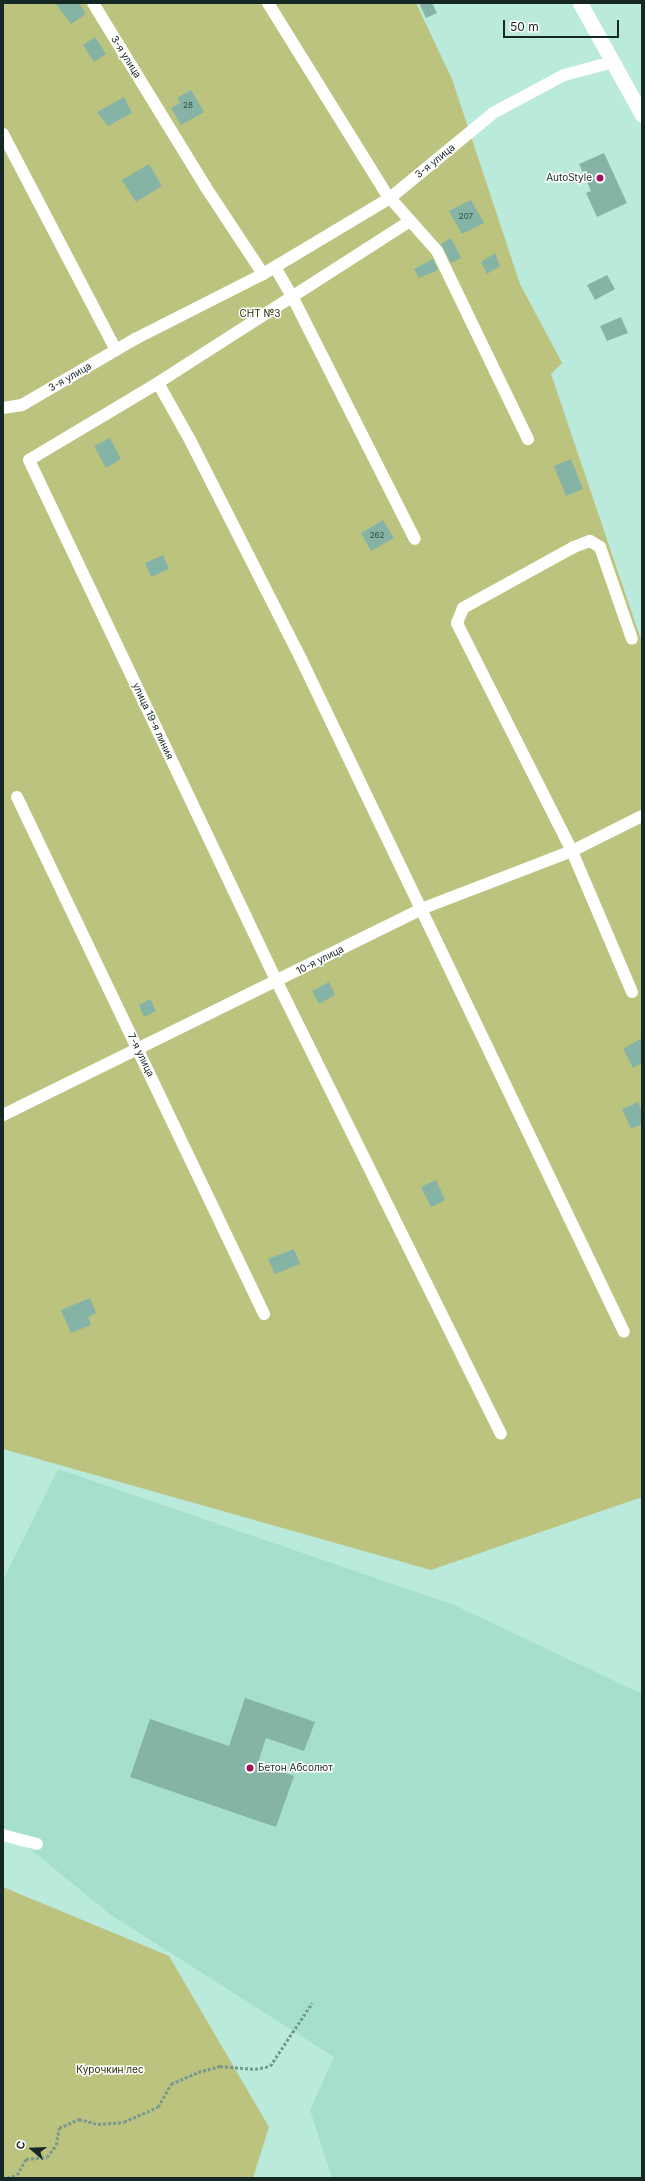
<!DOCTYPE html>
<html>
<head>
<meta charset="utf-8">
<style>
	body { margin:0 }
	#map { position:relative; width:645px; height:2181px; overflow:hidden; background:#baeadb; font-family:Inter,sans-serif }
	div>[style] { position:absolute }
	.built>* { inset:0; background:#a6dfce }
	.green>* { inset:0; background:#bbc37e }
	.building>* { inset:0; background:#85b4a6 }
	.path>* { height:2.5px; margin-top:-1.25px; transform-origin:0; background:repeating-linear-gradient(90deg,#769a90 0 3px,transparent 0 5px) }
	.minor>* { height:12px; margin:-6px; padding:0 6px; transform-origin:6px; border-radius:6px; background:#fff }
	.tertiary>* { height:15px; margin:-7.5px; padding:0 7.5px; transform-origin:7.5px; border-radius:7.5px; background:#fff }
	.dots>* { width:11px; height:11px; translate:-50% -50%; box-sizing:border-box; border:2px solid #fff; border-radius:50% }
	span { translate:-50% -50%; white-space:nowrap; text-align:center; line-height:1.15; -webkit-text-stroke:3px #fff; paint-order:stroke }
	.number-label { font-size:8px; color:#314b44 }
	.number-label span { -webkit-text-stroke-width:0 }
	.street-label { font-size:10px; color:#152823 }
	.poi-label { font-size:10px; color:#152823 }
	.right { translate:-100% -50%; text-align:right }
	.left { translate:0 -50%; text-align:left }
	.park-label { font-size:10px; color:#292c02 }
	.frame { position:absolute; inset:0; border:4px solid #152823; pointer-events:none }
	.north { position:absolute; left:12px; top:2129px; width:40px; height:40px; -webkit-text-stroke:3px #fff; paint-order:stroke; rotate:289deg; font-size:11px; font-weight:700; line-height:16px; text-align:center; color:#152823 }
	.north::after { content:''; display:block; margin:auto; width:14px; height:18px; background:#152823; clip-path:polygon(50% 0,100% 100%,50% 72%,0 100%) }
	.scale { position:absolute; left:503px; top:20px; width:116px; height:18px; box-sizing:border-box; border:2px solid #152823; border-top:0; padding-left:5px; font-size:12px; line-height:14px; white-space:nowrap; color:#152823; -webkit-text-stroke:3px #fff; paint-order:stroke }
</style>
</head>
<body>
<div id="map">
	<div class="built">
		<i style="clip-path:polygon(58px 1469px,454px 1605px,642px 1694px,642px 2178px,332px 2178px,310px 2110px,334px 2057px,111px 1915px,3px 1827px,3px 1580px)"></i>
	</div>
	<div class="green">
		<i style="clip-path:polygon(3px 3px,416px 3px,452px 79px,520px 284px,562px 363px,551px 374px,642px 643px,642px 1497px,431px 1570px,3px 1449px)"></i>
		<i style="clip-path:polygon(3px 1887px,169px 1956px,269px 2127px,253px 2178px,3px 2178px)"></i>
	</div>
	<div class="building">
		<i style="clip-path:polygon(55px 3px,79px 3px,86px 14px,71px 24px)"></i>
		<i style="clip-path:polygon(419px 3px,432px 3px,437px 13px,426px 18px)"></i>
		<i style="clip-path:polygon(95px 37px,106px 54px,94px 62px,83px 45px)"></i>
		<i style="clip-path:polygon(191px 90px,204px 112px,181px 125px,171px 108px,180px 103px,177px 98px)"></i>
		<i style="clip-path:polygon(124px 97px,132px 113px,108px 126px,97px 112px)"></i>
		<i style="clip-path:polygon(604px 153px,627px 203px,597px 217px,586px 193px,591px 191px,579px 164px)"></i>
		<i style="clip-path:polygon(149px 164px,162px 186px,136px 202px,122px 180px)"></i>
		<i style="clip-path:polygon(471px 200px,484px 223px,462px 234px,449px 211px)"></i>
		<i style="clip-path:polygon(451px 238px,461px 258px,451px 263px,441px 244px)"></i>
		<i style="clip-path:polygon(495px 253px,500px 266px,487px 274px,481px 262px)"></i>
		<i style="clip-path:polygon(433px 259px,438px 270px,419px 278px,414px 269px)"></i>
		<i style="clip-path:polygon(607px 275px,615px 289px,595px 300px,587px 285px)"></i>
		<i style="clip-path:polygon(621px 317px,628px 333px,607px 341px,600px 326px)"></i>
		<i style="clip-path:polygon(110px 438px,121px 459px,106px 468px,94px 446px)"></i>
		<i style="clip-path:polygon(571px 459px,583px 489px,566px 496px,554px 466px)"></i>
		<i style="clip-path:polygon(383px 520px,394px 538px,371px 551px,361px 533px)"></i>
		<i style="clip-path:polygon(163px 555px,169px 569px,151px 577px,145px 563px)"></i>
		<i style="clip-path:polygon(329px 982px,335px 995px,319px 1004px,312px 991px)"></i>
		<i style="clip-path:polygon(150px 999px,156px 1011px,144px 1017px,139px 1005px)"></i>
		<i style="clip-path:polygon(642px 1038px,642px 1063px,633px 1068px,623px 1049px)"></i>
		<i style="clip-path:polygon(638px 1102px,642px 1112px,642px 1124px,631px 1129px,622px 1109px)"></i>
		<i style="clip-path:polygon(436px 1180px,445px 1200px,431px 1207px,421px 1187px)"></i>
		<i style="clip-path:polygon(294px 1249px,300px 1264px,275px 1274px,268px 1259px)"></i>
		<i style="clip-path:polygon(90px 1298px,96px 1313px,88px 1317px,91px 1325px,71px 1333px,61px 1310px)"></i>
		<i style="clip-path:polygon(245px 1698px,315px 1722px,304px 1751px,266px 1738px,258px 1763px,294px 1776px,276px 1827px,130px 1777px,150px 1719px,229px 1746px)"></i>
	</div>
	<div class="path">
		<i style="left:7px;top:2178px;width:10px;rotate:-17deg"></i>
		<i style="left:17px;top:2175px;width:18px;rotate:-61deg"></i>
		<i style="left:26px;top:2159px;width:21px;rotate:-5deg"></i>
		<i style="left:47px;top:2157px;width:15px;rotate:-53deg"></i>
		<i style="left:56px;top:2145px;width:17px;rotate:-80deg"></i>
		<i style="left:59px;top:2128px;width:22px;rotate:-24deg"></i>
		<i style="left:79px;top:2119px;width:20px;rotate:15deg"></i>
		<i style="left:98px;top:2124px;width:26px;rotate:-4deg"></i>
		<i style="left:124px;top:2122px;width:37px;rotate:-24deg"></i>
		<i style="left:158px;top:2107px;width:26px;rotate:-61deg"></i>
		<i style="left:171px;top:2084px;width:30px;rotate:-24deg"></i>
		<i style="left:198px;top:2072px;width:23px;rotate:-15deg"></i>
		<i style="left:220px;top:2066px;width:35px;rotate:5deg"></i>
		<i style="left:255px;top:2069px;width:15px;rotate:-11deg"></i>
		<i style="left:270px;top:2066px;width:76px;rotate:-56.3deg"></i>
	</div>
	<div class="minor">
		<i style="left:93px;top:3px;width:215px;rotate:58.5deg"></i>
		<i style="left:205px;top:186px;width:105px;rotate:56.6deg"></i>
		<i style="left:268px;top:3px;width:229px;rotate:58.2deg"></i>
		<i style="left:3px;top:134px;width:244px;rotate:62.4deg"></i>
		<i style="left:390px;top:198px;width:71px;rotate:48.4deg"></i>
		<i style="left:437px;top:251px;width:209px;rotate:64.2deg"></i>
		<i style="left:410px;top:221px;width:300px;rotate:147.3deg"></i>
		<i style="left:158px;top:383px;width:150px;rotate:149.2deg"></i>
		<i style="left:29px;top:460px;width:578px;rotate:64.59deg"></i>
		<i style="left:277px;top:982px;width:504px;rotate:63.64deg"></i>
		<i style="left:275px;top:267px;width:34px;rotate:60deg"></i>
		<i style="left:292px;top:296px;width:272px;rotate:63.2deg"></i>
		<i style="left:158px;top:383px;width:65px;rotate:60.7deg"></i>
		<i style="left:190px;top:440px;width:246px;rotate:63.1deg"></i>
		<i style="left:301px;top:659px;width:746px;rotate:64.36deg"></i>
		<i style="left:3px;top:408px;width:19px;rotate:-9deg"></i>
		<i style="left:22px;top:405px;width:131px;rotate:-30.3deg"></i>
		<i style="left:135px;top:339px;width:144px;rotate:-26.9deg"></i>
		<i style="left:263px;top:274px;width:148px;rotate:-30.9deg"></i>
		<i style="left:390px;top:198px;width:134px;rotate:-39.5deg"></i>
		<i style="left:493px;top:113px;width:81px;rotate:-28.2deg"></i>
		<i style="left:564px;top:75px;width:51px;rotate:-14.9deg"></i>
		<i style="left:17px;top:797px;width:573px;rotate:64.46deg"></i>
		<i style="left:632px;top:992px;width:153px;rotate:-113.1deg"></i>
		<i style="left:572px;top:851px;width:255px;rotate:-116.8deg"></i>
		<i style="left:457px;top:623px;width:16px;rotate:-68deg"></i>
		<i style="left:463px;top:608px;width:127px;rotate:-28.8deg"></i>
		<i style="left:574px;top:547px;width:17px;rotate:-21deg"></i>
		<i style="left:590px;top:541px;width:12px;rotate:31deg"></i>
		<i style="left:600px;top:547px;width:97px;rotate:70.8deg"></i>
		<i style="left:3px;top:1115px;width:466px;rotate:-26.2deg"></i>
		<i style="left:421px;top:909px;width:162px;rotate:-21deg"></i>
		<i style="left:572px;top:851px;width:78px;rotate:-26.6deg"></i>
		<i style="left:3px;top:1835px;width:35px;rotate:15deg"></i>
	</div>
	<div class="tertiary">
		<i style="left:580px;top:3px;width:128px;rotate:61deg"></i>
	</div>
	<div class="dots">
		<i style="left:600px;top:178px;background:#9f1461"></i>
		<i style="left:250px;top:1768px;background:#9f1461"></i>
	</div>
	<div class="number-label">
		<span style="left:188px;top:106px">28</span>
		<span style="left:466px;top:217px">207</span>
		<span style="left:377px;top:536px">262</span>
	</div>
	<div class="street-label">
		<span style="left:126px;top:57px;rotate:58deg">3-я улица</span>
		<span style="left:435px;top:161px;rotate:-39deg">3-я улица</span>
		<span style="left:70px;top:377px;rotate:-30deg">3-я улица</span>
		<span style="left:153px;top:721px;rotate:65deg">улица 19-я линия</span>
		<span style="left:320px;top:960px;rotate:-27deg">10-я улица</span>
		<span style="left:141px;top:1055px;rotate:64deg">7-я улица</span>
	</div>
	<div class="poi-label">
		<span class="right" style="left:592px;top:178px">AutoStyle</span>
		<span class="left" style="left:258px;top:1768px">Бетон Абсолют</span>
	</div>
	<div class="park-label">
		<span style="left:260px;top:314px">СНТ №3</span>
		<span style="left:110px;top:2070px">Курочкин лес</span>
	</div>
	<div class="frame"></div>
	<div class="north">С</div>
	<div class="scale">50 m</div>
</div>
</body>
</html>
